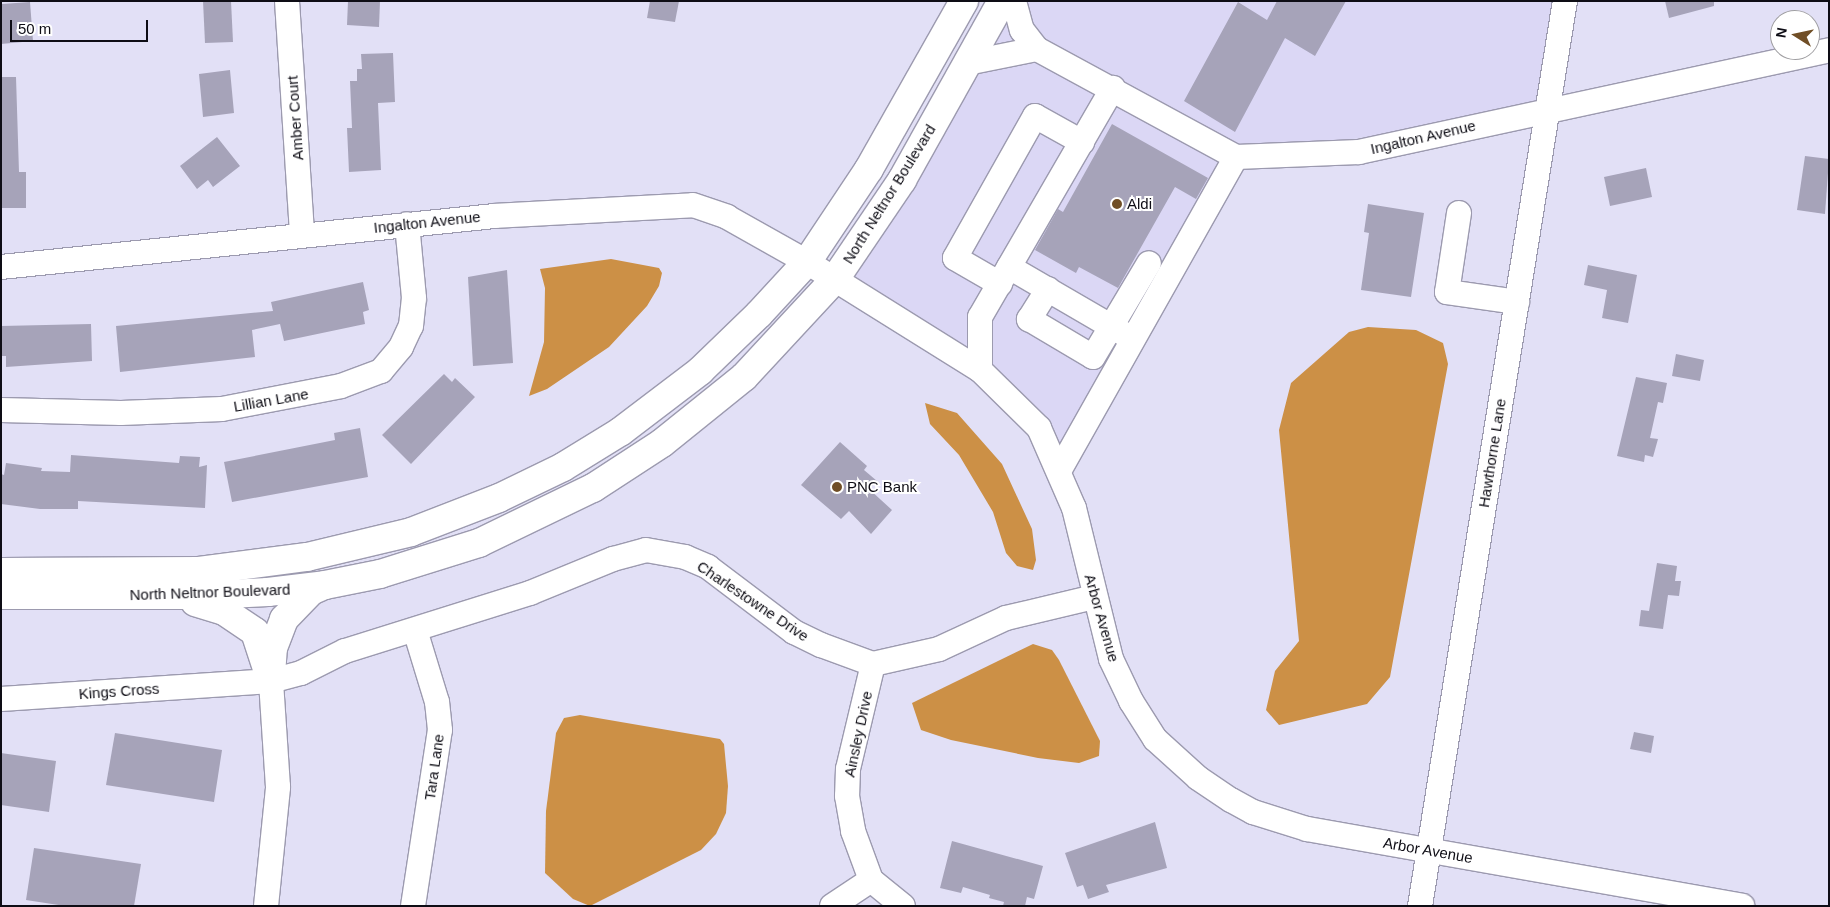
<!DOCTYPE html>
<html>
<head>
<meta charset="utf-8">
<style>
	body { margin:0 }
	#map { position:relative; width:1830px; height:907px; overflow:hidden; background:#e2e0f6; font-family:Helvetica,sans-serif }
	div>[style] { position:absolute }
	.built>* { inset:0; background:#dbd7f5 }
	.water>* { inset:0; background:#cc9046 }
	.building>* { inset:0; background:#a6a3b9 }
	.roads { filter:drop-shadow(1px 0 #9c9aaf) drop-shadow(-1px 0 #9c9aaf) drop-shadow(0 1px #9c9aaf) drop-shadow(0 -1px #9c9aaf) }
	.minor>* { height:24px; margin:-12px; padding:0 12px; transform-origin:12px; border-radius:12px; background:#fff }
	.major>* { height:28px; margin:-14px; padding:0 14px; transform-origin:14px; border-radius:14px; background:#fff }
	.dots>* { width:14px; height:14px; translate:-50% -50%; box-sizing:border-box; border:2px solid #fff; border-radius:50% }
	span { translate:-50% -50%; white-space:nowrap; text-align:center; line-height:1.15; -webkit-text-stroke:4px #fff; paint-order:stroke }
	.street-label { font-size:15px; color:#0e0d15 }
	.poi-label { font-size:15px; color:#0e0d15 }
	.left { translate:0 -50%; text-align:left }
	.frame { position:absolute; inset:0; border:2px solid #0e0d15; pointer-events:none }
	.north { position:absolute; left:1770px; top:10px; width:50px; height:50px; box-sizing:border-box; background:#fff; border:1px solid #9f9ea1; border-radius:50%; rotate:280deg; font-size:14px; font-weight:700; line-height:20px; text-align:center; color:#0e0d15 }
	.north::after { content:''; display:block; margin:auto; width:18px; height:22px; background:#704e26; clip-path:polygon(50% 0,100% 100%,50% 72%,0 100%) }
	.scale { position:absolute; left:10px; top:20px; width:138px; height:22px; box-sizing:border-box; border:2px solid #0e0d15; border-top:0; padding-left:6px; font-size:15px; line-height:18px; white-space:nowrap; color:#0e0d15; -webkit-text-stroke:4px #fff; paint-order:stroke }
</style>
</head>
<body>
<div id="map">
	<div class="built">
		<i style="clip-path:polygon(994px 1px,1565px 1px,1547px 109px,1236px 157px,1064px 480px,1039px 428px,939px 345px,836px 279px)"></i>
	</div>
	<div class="water">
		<i style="clip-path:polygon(611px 259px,659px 268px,662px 273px,659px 286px,647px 306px,609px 347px,547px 389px,529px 396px,544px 342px,545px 288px,540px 269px)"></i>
		<i style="clip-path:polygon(1368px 327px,1416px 330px,1443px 343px,1448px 364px,1390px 677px,1367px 704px,1279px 725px,1266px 710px,1275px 671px,1299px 641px,1279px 430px,1291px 383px,1349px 332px)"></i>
		<i style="clip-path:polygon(925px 403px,957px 413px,1002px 464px,1032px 529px,1036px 560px,1033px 570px,1017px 566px,1006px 553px,993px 512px,959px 455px,930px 424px)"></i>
		<i style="clip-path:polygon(1033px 644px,1052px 650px,1059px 660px,1100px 741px,1099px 756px,1079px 763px,1038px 758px,951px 740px,921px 730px,912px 703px)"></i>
		<i style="clip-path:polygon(580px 715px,720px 739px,724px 744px,728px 786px,726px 813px,716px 834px,701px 850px,590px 906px,573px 899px,545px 873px,546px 811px,556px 733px,564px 718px)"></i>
	</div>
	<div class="building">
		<i style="clip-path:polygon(203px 1px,231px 1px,233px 42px,205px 43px)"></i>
		<i style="clip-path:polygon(348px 1px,380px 1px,379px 27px,347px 25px)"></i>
		<i style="clip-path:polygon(650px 1px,679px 1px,675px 22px,647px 18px)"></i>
		<i style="clip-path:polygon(1277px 1px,1346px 1px,1315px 56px,1285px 38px,1235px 132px,1184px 101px,1238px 2px,1267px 20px)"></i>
		<i style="clip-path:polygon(1665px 1px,1714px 1px,1714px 6px,1669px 18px)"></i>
		<i style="clip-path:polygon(30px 2px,33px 41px,1px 44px,2px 4px)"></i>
		<i style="clip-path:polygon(393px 53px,395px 102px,378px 103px,381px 170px,349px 172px,347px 128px,352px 128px,350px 81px,357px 81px,357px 69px,362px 69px,361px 54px)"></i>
		<i style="clip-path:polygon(230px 70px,234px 113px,203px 117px,199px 74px)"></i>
		<i style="clip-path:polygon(1px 77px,16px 77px,19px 172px,26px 172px,26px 208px,1px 208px)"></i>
		<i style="clip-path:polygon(1112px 124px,1208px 178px,1196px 199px,1175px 187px,1118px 288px,1079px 267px,1076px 273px,1035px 250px,1058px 209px,1063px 212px)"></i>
		<i style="clip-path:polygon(217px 137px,240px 166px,213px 187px,208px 180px,197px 189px,180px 166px)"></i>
		<i style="clip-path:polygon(1805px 156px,1829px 159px,1825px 214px,1797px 210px)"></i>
		<i style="clip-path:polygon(1646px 168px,1652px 197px,1610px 206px,1604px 177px)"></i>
		<i style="clip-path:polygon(1368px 204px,1424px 213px,1411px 297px,1361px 290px,1369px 233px,1364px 232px)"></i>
		<i style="clip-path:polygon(1588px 265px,1637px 275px,1628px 323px,1602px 318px,1607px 290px,1584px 285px)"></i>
		<i style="clip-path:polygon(507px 270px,513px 363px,473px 366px,468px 277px)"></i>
		<i style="clip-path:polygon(363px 282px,369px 310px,363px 312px,365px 324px,284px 341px,280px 324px,252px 330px,255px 357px,120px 372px,116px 326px,273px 311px,271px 302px)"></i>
		<i style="clip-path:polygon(91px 324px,92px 361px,6px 367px,6px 356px,1px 356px,1px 326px)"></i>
		<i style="clip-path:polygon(1676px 354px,1704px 360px,1700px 381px,1672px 376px)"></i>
		<i style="clip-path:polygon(444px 374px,452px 382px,455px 378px,475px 397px,411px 464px,382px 435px)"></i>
		<i style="clip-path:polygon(1636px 377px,1667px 383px,1663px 403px,1658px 402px,1650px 438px,1658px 439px,1653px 457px,1645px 455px,1644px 462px,1617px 456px)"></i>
		<i style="clip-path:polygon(360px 428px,368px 477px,232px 502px,224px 462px,335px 440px,334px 433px)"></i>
		<i style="clip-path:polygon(840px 442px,867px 466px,864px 470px,877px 481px,869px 489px,892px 510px,871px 534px,849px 511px,841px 519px,801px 485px)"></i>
		<i style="clip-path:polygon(71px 455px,179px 463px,180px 456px,200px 457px,199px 467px,207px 465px,205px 508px,78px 501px,78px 509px,40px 509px,1px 504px,1px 474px,4px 475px,6px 463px,42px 468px,41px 471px,70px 472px)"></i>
		<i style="clip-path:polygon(1657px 563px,1677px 566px,1675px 581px,1681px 581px,1679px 596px,1668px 595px,1663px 629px,1639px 626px,1641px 610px,1649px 611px)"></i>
		<i style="clip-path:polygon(1634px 732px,1654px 736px,1651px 753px,1630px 749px)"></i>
		<i style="clip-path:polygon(115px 733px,222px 750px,214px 802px,106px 785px)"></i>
		<i style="clip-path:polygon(1px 753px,56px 761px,49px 812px,1px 805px)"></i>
		<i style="clip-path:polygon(1155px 822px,1167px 868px,1106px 885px,1109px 892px,1088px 899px,1083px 885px,1077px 887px,1065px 853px)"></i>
		<i style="clip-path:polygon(952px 841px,1043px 866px,1034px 899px,1027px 897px,1025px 906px,1003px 906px,1004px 902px,989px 898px,990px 895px,963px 887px,961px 893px,940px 888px)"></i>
		<i style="clip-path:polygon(34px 848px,141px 864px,134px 906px,65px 906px,26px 900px)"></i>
	</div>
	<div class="roads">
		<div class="minor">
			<i style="left:287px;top:1px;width:234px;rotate:86.3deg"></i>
			<i style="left:1014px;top:1px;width:30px;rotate:75deg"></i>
			<i style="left:1022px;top:30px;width:24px;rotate:52deg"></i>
			<i style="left:1037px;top:49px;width:226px;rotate:28.5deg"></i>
			<i style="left:1236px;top:157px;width:123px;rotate:-2.3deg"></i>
			<i style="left:1359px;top:152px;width:481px;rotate:-12.2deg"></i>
			<i style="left:967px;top:63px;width:71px;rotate:-11.3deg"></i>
			<i style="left:1459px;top:213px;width:80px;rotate:98.6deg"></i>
			<i style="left:1447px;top:292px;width:71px;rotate:8.1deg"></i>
			<i style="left:1px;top:267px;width:495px;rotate:-5.9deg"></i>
			<i style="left:493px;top:216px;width:200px;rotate:-3.1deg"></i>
			<i style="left:693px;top:205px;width:36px;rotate:19deg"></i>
			<i style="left:727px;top:217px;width:92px;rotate:29.4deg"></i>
			<i style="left:807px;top:262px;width:204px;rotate:32deg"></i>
			<i style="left:980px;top:370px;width:83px;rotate:44.5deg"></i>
			<i style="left:1039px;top:428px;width:87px;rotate:66.4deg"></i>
			<i style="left:1074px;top:508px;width:155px;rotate:76.2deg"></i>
			<i style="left:1111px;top:659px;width:47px;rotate:64.5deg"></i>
			<i style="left:1131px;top:701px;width:45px;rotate:57.7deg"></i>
			<i style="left:1155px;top:739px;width:58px;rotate:42.2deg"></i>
			<i style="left:1198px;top:778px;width:40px;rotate:34deg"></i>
			<i style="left:1231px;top:800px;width:25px;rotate:29deg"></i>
			<i style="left:1253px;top:812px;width:57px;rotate:17.5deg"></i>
			<i style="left:1307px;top:829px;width:442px;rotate:10deg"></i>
			<i style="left:1009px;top:267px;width:133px;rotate:30.2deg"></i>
			<i style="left:1000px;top:284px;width:52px;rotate:-150deg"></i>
			<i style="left:955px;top:258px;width:163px;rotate:-60.6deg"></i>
			<i style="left:1035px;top:116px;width:54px;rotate:29deg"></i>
			<i style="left:1048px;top:289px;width:36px;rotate:122deg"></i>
			<i style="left:1029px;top:319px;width:74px;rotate:30.7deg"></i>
			<i style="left:1093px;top:357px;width:109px;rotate:-59.2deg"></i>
			<i style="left:980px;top:370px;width:53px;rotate:-90deg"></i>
			<i style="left:980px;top:317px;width:265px;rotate:-59.9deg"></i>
			<i style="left:1px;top:410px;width:120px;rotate:1.4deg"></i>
			<i style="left:121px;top:413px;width:101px;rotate:-2.3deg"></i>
			<i style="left:222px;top:409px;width:121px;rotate:-10.9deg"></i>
			<i style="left:341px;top:386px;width:43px;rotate:-20.6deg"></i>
			<i style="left:381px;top:371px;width:31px;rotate:-50deg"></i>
			<i style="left:401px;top:347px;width:23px;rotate:-65deg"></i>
			<i style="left:411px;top:326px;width:28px;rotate:-84deg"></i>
			<i style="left:414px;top:298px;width:74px;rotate:-95.4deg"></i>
			<i style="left:1059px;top:471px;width:360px;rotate:-60.6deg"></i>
			<i style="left:873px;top:664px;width:108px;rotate:103.4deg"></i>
			<i style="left:848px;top:769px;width:27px;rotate:92deg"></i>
			<i style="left:847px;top:796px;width:36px;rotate:80deg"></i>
			<i style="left:853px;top:831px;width:52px;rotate:69.8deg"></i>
			<i style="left:871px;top:880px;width:41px;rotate:39.1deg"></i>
			<i style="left:1px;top:699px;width:271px;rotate:-3.8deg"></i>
			<i style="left:271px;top:681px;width:31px;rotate:-15deg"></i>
			<i style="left:301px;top:673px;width:49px;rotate:-26.6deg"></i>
			<i style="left:345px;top:651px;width:194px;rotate:-17.4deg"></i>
			<i style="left:530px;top:593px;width:90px;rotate:-22.3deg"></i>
			<i style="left:613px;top:559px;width:34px;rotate:-15deg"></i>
			<i style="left:646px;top:550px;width:40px;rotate:10deg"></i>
			<i style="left:685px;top:557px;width:25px;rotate:23deg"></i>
			<i style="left:708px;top:567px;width:108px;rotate:37.1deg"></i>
			<i style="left:794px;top:632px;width:30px;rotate:26deg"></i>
			<i style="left:821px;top:645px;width:55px;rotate:20.1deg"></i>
			<i style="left:873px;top:664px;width:68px;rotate:-12.8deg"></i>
			<i style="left:939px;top:649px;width:74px;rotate:-24.8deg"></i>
			<i style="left:1006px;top:618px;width:90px;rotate:-13.4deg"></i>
			<i style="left:266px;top:906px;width:120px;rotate:-84.2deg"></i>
			<i style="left:278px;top:787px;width:106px;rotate:-93.8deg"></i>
			<i style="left:413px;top:906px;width:178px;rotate:-81.3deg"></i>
			<i style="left:440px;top:730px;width:28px;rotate:-96deg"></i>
			<i style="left:437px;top:702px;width:75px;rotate:-107deg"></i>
			<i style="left:832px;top:906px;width:47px;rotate:-33.7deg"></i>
			<i style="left:1420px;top:906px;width:917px;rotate:-80.9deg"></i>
		</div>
		<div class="major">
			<i style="left:1px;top:572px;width:198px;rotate:-0.3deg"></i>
			<i style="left:199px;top:571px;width:109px;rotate:-7.4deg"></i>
			<i style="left:307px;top:557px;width:107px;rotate:-13.5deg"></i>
			<i style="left:411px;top:532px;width:94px;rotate:-21.1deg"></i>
			<i style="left:499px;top:498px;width:71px;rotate:-25.8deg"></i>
			<i style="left:563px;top:467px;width:67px;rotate:-31.6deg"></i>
			<i style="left:620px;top:432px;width:101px;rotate:-37.3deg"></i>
			<i style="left:700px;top:371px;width:82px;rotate:-44deg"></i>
			<i style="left:759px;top:314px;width:71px;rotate:-47.3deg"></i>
			<i style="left:807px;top:262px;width:112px;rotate:-56.3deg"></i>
			<i style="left:869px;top:169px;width:193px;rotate:-60.5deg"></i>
			<i style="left:1px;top:595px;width:208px"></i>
			<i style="left:209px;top:595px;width:59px;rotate:-2.9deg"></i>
			<i style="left:268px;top:592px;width:57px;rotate:-7deg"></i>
			<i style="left:325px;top:585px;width:56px;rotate:-11.3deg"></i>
			<i style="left:380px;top:574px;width:104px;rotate:-17.4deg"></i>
			<i style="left:479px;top:543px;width:127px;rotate:-25.8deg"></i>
			<i style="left:593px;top:488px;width:82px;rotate:-33.1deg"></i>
			<i style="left:662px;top:443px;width:105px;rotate:-38.8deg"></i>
			<i style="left:744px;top:377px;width:134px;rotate:-47.1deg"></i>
			<i style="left:835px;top:279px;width:120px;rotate:-55.9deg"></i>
			<i style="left:902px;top:180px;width:205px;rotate:-60.8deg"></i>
			<i style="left:195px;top:602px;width:30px;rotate:17deg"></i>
			<i style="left:224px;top:611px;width:37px;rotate:34deg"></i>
			<i style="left:255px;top:632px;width:52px;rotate:71.9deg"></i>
			<i style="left:271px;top:675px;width:27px;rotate:-86deg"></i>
			<i style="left:273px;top:648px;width:31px;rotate:-69deg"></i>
			<i style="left:284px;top:619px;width:39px;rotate:-46deg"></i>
			<i style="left:311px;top:591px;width:10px;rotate:-24deg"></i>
		</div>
	</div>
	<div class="dots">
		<i style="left:1117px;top:204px;background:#704e26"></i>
		<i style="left:837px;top:487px;background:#704e26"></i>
	</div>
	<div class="street-label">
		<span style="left:295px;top:118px;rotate:-94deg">Amber Court</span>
		<span style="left:1423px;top:137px;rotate:-13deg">Ingalton Avenue</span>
		<span style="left:889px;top:194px;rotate:-58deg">North Neltnor Boulevard</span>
		<span style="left:427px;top:222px;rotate:-6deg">Ingalton Avenue</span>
		<span style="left:271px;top:400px;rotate:-10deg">Lillian Lane</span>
		<span style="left:1492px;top:453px;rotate:-81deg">Hawthorne Lane</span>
		<span style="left:210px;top:592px;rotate:-2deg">North Neltnor Boulevard</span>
		<span style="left:753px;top:601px;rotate:34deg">Charlestowne Drive</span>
		<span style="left:1102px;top:618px;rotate:74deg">Arbor Avenue</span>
		<span style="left:119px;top:691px;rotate:-4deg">Kings Cross</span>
		<span style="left:858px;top:734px;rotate:-78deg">Ainsley Drive</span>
		<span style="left:434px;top:767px;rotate:-82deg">Tara Lane</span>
		<span style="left:1428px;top:850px;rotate:10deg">Arbor Avenue</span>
	</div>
	<div class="poi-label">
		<span class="left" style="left:1127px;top:204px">Aldi</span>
		<span class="left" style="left:847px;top:487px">PNC Bank</span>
	</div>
	<div class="frame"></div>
	<div class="north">N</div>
	<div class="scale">50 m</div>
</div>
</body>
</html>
